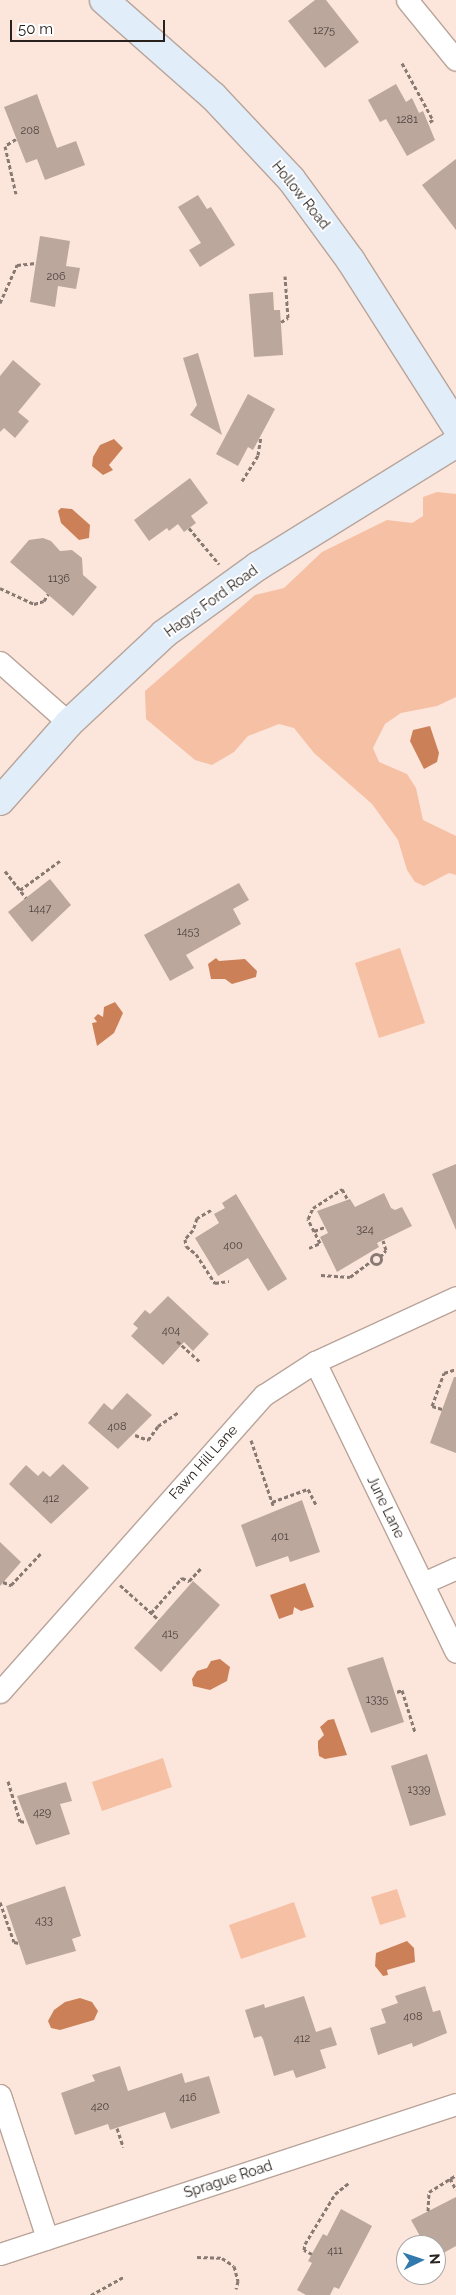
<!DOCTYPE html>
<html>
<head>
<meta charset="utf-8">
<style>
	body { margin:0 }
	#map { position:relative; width:456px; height:2295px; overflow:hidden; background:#fce6db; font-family:Raleway,sans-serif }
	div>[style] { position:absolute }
	.green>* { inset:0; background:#f6c0a5 }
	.water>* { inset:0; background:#cc8057 }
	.building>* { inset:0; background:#bca79d }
	.path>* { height:3px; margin-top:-1.5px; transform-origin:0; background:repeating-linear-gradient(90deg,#887a73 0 4px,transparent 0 6.5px) }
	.path>.ring { margin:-1.5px; padding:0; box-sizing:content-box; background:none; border:3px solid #887a73; border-radius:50% }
	.roads { filter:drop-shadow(1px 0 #b9a49a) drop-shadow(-1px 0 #b9a49a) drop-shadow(0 1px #b9a49a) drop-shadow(0 -1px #b9a49a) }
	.street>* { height:21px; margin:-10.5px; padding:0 10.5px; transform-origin:10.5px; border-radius:10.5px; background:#fff }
	.secondary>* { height:28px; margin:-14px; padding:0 14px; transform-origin:14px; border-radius:14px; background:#e1eefa }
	span { translate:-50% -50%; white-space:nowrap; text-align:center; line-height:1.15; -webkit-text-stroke:4px #fff; paint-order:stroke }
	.number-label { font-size:11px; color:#4d423d }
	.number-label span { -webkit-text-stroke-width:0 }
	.street-label { font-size:14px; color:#28211d }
	.north { position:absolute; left:396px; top:2235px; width:50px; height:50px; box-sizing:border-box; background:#fff; border:1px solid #a9a6a5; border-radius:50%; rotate:86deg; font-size:14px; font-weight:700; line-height:20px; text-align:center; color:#28211d }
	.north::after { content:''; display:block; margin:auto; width:18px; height:22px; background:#327aae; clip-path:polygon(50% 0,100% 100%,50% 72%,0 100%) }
	.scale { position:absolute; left:10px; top:20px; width:155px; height:22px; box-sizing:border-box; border:2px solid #28211d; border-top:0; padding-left:6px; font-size:15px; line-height:18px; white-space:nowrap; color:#28211d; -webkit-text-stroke:4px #fff; paint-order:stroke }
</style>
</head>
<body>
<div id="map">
	<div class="green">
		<i style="clip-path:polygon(437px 492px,456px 494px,456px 697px,437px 706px,401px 713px,385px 724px,373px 748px,379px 762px,407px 774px,416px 788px,423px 820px,456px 836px,456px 875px,449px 873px,424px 886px,415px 882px,407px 870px,398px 840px,372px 804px,314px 753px,294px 728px,279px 724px,248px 736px,234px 752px,212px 765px,195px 760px,146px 719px,145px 691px,255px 595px,284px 588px,322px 552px,387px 520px,412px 523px,423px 516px,423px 497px)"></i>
		<i style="clip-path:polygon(400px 948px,425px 1023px,379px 1038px,355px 963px)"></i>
		<i style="clip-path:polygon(163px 1758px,172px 1787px,102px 1811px,92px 1782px)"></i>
		<i style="clip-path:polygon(397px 1889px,406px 1917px,380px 1925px,371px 1897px)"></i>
		<i style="clip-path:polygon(294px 1902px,306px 1937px,241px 1959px,229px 1925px)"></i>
	</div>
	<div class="water">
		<i style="clip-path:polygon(114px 439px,123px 448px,109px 465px,113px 470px,103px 475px,92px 466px,93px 457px,100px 445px)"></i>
		<i style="clip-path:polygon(61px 508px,72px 509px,90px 525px,89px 538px,79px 540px,61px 523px,58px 511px)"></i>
		<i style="clip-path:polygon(430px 726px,439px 753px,437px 762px,424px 769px,410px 741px,413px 730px)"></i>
		<i style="clip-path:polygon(216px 958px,219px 961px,245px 959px,257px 971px,256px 977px,232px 984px,225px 979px,211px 979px,208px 964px)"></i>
		<i style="clip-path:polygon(115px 1002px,123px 1013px,114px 1033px,97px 1046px,92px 1023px,97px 1022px,94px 1018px,98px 1014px,103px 1017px,104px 1007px)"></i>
		<i style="clip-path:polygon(305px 1583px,314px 1607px,301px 1611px,294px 1607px,293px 1614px,279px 1619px,270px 1595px)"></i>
		<i style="clip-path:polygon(220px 1659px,230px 1667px,227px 1681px,210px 1690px,193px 1686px,192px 1679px,197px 1671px,207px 1668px,211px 1661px)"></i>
		<i style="clip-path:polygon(334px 1719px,347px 1755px,325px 1759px,319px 1756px,318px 1748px,318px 1741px,324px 1735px,320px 1727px,328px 1720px)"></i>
		<i style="clip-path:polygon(407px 1941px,414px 1948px,415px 1962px,387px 1970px,388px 1975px,383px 1976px,375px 1966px,376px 1953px)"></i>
		<i style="clip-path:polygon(80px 1998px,92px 2002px,98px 2011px,94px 2020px,60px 2030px,51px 2028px,48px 2021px,54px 2010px,65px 2002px)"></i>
	</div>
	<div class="building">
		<i style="clip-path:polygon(315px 0,326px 0,359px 42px,325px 68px,288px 21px)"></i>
		<i style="clip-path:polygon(396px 84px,406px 102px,412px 98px,419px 113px,423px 111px,435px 140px,407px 156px,386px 119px,380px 122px,368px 100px)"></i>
		<i style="clip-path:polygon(37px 94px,57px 148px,76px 141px,85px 165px,45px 180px,37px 159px,26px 163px,4px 107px)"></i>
		<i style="clip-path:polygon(456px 159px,456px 230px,422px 185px)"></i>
		<i style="clip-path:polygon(198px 195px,207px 209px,211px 207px,235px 245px,200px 267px,189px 250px,201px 243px,178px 207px)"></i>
		<i style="clip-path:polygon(40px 236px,70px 241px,66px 266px,80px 268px,76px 289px,58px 286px,55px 307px,30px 302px)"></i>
		<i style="clip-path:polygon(273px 292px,274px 310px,280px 310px,283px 355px,254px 357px,249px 294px)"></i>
		<i style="clip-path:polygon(198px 353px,222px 435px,190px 415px,197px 405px,183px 358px)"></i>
		<i style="clip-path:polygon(13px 360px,41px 384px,18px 412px,29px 421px,15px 438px,4px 428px,0 432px,0 376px)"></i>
		<i style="clip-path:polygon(248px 394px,275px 409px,253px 450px,248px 447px,238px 466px,216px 454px)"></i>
		<i style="clip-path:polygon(190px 478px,208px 503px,191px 516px,196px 523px,184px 532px,178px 524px,169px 531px,167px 528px,149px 541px,134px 520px)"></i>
		<i style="clip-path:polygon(43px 538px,51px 541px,60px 551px,72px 550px,82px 558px,83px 575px,97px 587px,73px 616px,10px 562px,29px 540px)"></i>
		<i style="clip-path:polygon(50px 879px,71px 905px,32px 942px,8px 912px)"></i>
		<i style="clip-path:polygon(239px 883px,249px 900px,233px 909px,241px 924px,186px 955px,194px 968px,170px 981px,144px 935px)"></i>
		<i style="clip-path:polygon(456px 1164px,456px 1230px,432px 1174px)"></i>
		<i style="clip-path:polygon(384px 1193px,391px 1208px,395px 1210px,402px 1207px,412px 1226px,377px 1243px,379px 1247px,337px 1272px,320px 1237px,328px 1233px,317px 1211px,350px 1199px,355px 1207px)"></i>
		<i style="clip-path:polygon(236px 1194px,287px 1279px,268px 1291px,248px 1258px,218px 1276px,195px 1238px,219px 1223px,214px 1214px,225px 1208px,222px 1203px)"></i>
		<i style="clip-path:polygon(168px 1296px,209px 1334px,193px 1351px,184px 1342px,163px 1365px,131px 1336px,138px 1328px,133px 1324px,145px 1310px,150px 1314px)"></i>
		<i style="clip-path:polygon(454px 1377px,456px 1377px,456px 1453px,430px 1443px)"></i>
		<i style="clip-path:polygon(127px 1393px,152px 1415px,118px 1449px,88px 1423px,104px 1403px,112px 1410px)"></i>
		<i style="clip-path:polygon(63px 1464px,89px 1488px,51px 1524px,9px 1484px,26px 1465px,38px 1476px,43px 1471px,50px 1477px)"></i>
		<i style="clip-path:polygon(302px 1500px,320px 1552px,290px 1562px,288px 1556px,256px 1567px,241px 1525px)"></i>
		<i style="clip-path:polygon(0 1542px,21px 1562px,0 1586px)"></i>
		<i style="clip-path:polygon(193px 1581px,220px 1605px,161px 1672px,134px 1648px)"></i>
		<i style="clip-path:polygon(383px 1657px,404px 1722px,371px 1733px,347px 1668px)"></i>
		<i style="clip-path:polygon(427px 1754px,446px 1815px,410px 1826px,391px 1766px)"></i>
		<i style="clip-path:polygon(66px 1782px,72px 1801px,60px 1804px,70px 1834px,36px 1845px,17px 1796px)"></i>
		<i style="clip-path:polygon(65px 1886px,81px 1936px,72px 1939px,76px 1951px,26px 1965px,6px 1906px)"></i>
		<i style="clip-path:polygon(425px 1986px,433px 2012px,440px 2010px,447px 2033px,413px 2047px,412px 2043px,378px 2055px,370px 2028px,386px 2023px,381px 2009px,398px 2003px,395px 1996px)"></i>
		<i style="clip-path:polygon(304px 1996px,316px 2032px,331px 2027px,337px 2045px,320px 2050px,326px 2068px,296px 2078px,293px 2070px,274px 2076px,263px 2039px,261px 2036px,254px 2038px,245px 2010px,264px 2004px,265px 2008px)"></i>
		<i style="clip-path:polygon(120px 2066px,128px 2091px,182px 2073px,185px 2083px,209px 2076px,220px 2113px,171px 2129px,165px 2112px,110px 2130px,108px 2124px,75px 2135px,61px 2093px,95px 2081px,92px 2075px)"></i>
		<i style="clip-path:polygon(456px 2197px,456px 2246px,436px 2257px,436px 2245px,425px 2245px,411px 2220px)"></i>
		<i style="clip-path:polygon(341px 2209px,372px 2226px,339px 2289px,334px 2287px,330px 2295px,306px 2295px,297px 2290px,312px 2263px,308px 2261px,323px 2234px,327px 2236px)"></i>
	</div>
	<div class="path">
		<i style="left:402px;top:63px;width:65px;rotate:61.5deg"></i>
		<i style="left:433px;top:120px;width:4px;rotate:153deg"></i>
		<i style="left:16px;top:139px;width:13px;rotate:148deg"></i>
		<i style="left:5px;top:146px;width:49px;rotate:77.1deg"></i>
		<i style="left:0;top:303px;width:42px;rotate:-65.9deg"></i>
		<i style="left:17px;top:265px;width:19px;rotate:-6deg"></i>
		<i style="left:281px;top:322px;width:8px;rotate:-30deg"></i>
		<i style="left:288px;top:318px;width:42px;rotate:-94.1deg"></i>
		<i style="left:242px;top:481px;width:31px;rotate:-58deg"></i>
		<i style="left:258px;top:455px;width:19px;rotate:-81deg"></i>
		<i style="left:189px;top:528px;width:47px;rotate:50.2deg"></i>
		<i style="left:0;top:588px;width:38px;rotate:25deg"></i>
		<i style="left:34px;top:604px;width:10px;rotate:-17deg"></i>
		<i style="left:44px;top:601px;width:8px;rotate:-60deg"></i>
		<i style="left:5px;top:871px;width:34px;rotate:52deg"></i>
		<i style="left:20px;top:890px;width:51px;rotate:-36.2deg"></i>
		<i style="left:211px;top:1210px;width:16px;rotate:150deg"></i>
		<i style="left:197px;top:1218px;width:13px;rotate:108deg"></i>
		<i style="left:193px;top:1230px;width:12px;rotate:132deg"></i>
		<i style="left:185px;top:1239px;width:7px;rotate:82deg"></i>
		<i style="left:186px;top:1246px;width:13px;rotate:39deg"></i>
		<i style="left:196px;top:1254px;width:35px;rotate:57deg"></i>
		<i style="left:215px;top:1283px;width:14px;rotate:-8deg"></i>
		<i style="left:314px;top:1231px;width:12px;rotate:-20deg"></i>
		<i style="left:309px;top:1248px;width:12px;rotate:-24deg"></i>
		<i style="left:320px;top:1243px;width:27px;rotate:-117deg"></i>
		<i style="left:308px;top:1219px;width:12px;rotate:-66deg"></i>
		<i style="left:313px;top:1208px;width:35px;rotate:-33deg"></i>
		<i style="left:342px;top:1189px;width:13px;rotate:61deg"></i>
		<i class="ring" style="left:371px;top:1254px;width:7px;height:7px"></i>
		<i style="left:380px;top:1257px;width:9px;rotate:-49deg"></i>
		<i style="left:386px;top:1250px;width:10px;rotate:-107deg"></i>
		<i style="left:321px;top:1275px;width:29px;rotate:4deg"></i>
		<i style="left:350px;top:1277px;width:26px;rotate:-37deg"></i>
		<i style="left:177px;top:1341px;width:30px;rotate:42deg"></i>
		<i style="left:442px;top:1409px;width:10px;rotate:-163deg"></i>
		<i style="left:432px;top:1406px;width:35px;rotate:-70deg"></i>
		<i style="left:444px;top:1373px;width:13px;rotate:-18deg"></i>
		<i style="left:135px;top:1435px;width:14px;rotate:21deg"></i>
		<i style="left:148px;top:1440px;width:17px;rotate:-54deg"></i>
		<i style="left:158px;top:1426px;width:25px;rotate:-34deg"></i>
		<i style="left:251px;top:1440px;width:69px;rotate:71.3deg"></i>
		<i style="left:272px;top:1502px;width:38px;rotate:-20deg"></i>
		<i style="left:308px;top:1489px;width:18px;rotate:63deg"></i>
		<i style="left:3px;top:1582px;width:9px;rotate:21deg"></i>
		<i style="left:11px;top:1585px;width:44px;rotate:-46.8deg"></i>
		<i style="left:120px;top:1585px;width:52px;rotate:41.9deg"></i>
		<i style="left:151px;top:1613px;width:47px;rotate:-48.5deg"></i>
		<i style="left:182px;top:1578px;width:8px;rotate:23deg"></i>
		<i style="left:189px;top:1581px;width:19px;rotate:-47deg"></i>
		<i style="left:397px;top:1692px;width:5px;rotate:-22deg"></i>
		<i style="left:402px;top:1690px;width:44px;rotate:72.8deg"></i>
		<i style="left:8px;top:1781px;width:42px;rotate:73.3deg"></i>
		<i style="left:20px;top:1821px;width:6px;rotate:9deg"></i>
		<i style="left:0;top:1902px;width:42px;rotate:70.7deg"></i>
		<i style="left:14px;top:1942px;width:5px;rotate:11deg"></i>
		<i style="left:117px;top:2128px;width:20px;rotate:72deg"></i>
		<i style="left:450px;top:2178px;width:13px;rotate:63deg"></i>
		<i style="left:428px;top:2211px;width:19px;rotate:-87deg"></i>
		<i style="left:429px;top:2192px;width:32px;rotate:-32deg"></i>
		<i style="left:312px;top:2254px;width:9px;rotate:-153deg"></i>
		<i style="left:304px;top:2250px;width:6px;rotate:-81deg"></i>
		<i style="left:305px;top:2244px;width:58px;rotate:-59deg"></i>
		<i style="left:335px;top:2194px;width:19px;rotate:-39deg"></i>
		<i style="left:197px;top:2257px;width:25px;rotate:2deg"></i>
		<i style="left:222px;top:2258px;width:14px;rotate:34deg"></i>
		<i style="left:234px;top:2266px;width:16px;rotate:75deg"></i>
		<i style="left:238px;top:2281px;width:8px;rotate:104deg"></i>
		<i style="left:91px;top:2295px;width:37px;rotate:-29deg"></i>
	</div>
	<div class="roads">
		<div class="street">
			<i style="left:407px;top:0;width:77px;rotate:50.8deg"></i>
			<i style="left:0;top:662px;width:92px;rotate:41.5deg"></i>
			<i style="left:315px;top:1362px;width:322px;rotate:64.1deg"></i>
			<i style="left:423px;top:1583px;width:36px;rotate:-24deg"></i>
			<i style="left:0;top:1692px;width:397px;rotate:-48.4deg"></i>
			<i style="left:264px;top:1395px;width:61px;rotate:-32.9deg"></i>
			<i style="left:315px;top:1362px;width:155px;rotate:-24.7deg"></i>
			<i style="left:0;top:2095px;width:151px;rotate:71.8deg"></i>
			<i style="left:0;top:2254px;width:480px;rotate:-18.2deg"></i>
		</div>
		<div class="secondary">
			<i style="left:104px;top:0;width:145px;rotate:41.4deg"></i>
			<i style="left:213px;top:96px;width:114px;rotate:46.8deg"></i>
			<i style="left:291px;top:179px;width:102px;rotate:53.8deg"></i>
			<i style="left:351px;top:261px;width:196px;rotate:57.5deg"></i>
			<i style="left:0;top:801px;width:104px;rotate:-48.5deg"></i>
			<i style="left:69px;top:723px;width:130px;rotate:-43.1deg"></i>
			<i style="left:164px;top:634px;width:116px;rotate:-35.9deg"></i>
			<i style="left:258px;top:566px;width:233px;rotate:-31.8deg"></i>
		</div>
	</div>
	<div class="number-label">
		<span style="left:324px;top:31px">1275</span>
		<span style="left:407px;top:120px">1281</span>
		<span style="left:30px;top:131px">208</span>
		<span style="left:56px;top:277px">206</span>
		<span style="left:59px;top:579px">1136</span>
		<span style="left:40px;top:909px">1447</span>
		<span style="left:188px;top:932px">1453</span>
		<span style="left:365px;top:1230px">324</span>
		<span style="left:233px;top:1246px">400</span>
		<span style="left:171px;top:1331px">404</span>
		<span style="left:117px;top:1427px">408</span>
		<span style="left:51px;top:1499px">412</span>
		<span style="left:280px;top:1537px">401</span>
		<span style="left:170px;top:1634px">415</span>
		<span style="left:377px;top:1700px">1335</span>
		<span style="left:419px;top:1790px">1339</span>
		<span style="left:42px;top:1813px">429</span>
		<span style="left:44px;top:1921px">433</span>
		<span style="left:413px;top:2017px">408</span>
		<span style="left:302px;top:2039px">412</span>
		<span style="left:188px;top:2098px">416</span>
		<span style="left:100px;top:2107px">420</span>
		<span style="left:335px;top:2251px">411</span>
	</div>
	<div class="street-label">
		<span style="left:301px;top:195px;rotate:51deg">Hollow Road</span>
		<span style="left:211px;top:601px;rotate:-36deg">Hagys Ford Road</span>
		<span style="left:203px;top:1462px;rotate:-48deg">Fawn Hill Lane</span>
		<span style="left:386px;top:1507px;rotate:64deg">June Lane</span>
		<span style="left:228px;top:2179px;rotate:-18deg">Sprague Road</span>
	</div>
	<div class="north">N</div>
	<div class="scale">50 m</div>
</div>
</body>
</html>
